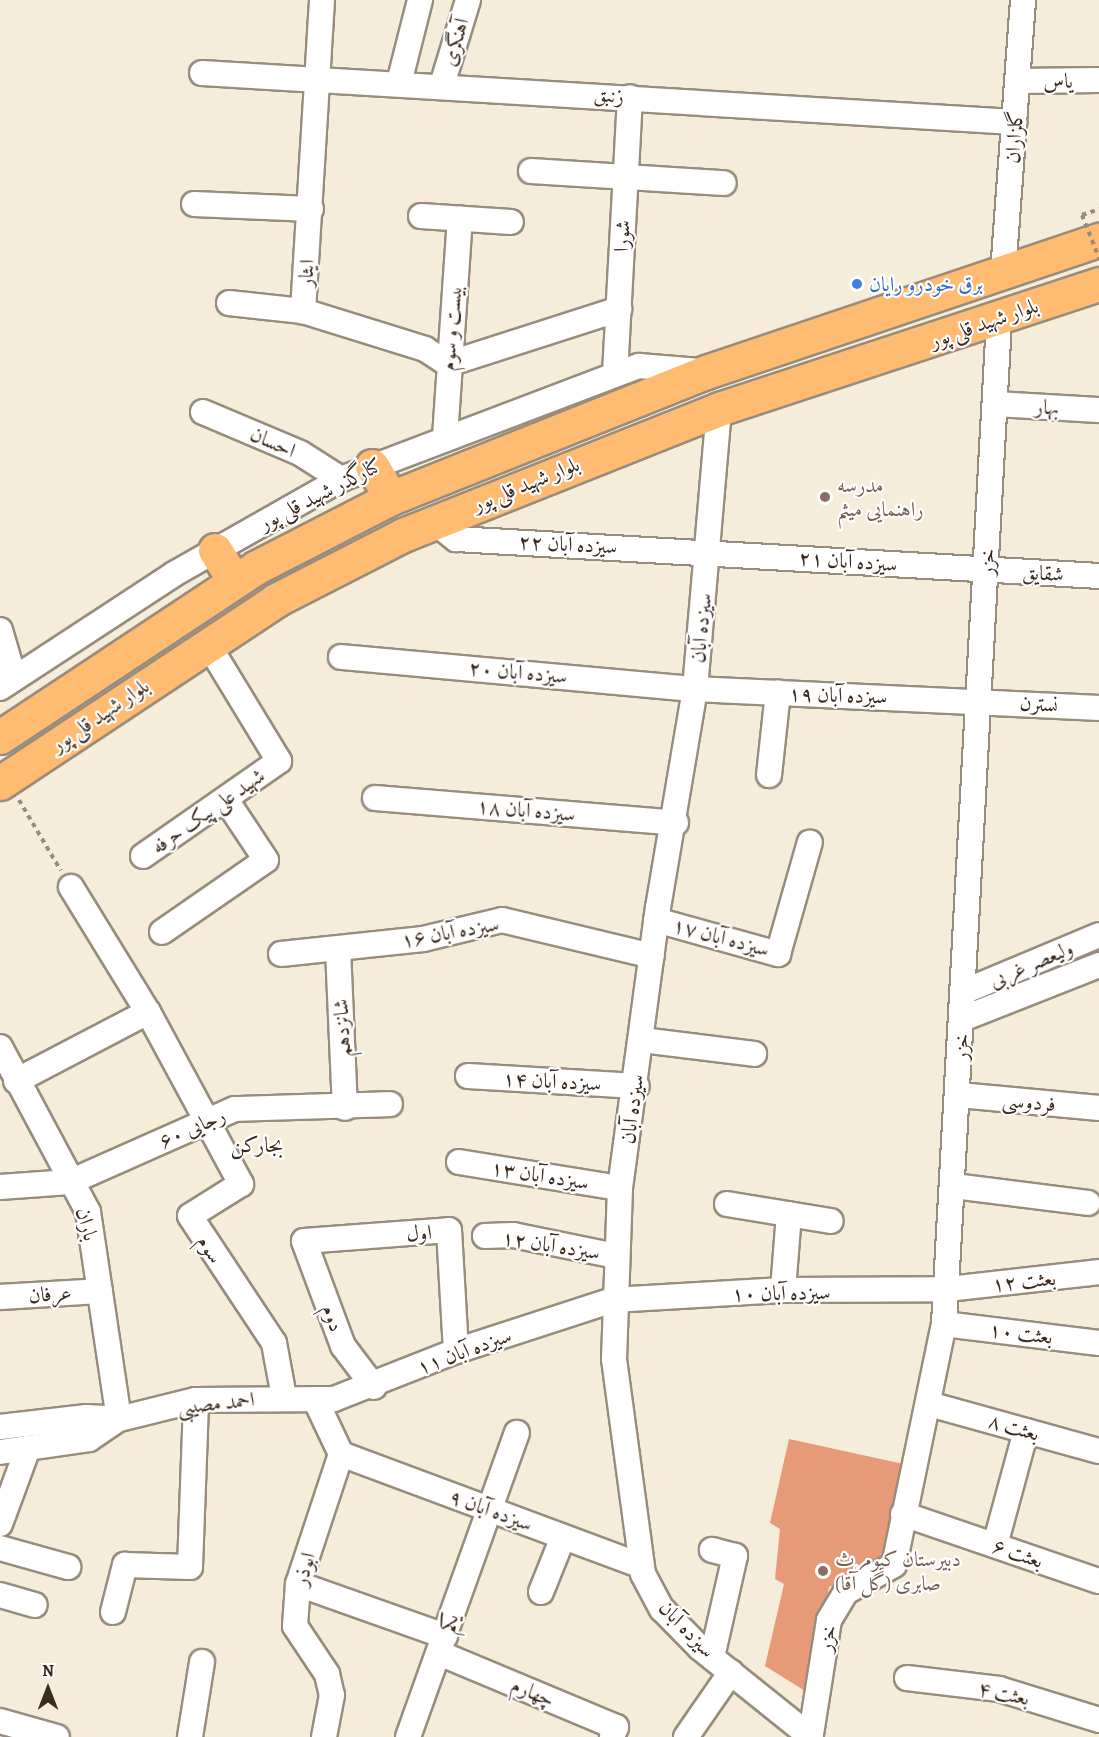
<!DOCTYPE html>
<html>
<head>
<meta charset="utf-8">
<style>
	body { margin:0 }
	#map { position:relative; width:1099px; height:1737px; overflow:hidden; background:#f5edda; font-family:Alegreya,Amiri,serif }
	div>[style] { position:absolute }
	.building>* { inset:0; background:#e69a78 }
	.path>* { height:4px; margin-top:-2px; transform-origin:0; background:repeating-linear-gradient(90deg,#988c7c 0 4.5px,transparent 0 9px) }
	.roads { filter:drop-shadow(2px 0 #988c7c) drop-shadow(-2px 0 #988c7c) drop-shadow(0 2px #988c7c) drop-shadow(0 -2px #988c7c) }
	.minor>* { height:24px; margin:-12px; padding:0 12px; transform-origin:12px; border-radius:12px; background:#fff }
	.highway>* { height:33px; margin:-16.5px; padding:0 16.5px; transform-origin:16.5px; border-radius:16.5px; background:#febb71 }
	.path-bridge>* { height:4px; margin-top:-2px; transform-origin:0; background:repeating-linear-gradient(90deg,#988c7c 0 4.5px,transparent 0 9px) }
	.dots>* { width:16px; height:16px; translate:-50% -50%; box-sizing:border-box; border:3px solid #fff; border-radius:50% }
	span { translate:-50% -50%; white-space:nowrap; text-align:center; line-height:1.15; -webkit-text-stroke:4.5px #fff; paint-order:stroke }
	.street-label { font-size:21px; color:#3b2a1e }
	.shop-label { font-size:21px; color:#366cbe }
	.left { translate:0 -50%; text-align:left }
	.education-label { font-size:21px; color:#785e54 }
	.neighbourhood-label { font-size:22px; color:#3b2a1e }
	.north { position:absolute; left:18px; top:1659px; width:60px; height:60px; -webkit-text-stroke:4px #fff; paint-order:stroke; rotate:0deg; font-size:16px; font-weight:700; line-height:24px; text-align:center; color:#3b2a1e }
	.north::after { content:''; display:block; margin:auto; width:21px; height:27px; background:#3b2a1e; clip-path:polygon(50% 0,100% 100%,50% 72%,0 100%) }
</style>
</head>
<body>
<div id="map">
	<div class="building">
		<i style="clip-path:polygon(789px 1439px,908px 1465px,889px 1563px,829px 1587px,810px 1694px,765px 1666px,784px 1584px,775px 1579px,780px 1529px,770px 1523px)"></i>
	</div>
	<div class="path">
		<i style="left:1082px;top:215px;width:18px;rotate:-19deg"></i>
		<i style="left:19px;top:800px;width:82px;rotate:59.4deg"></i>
	</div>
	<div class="roads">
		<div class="minor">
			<i style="left:322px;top:0;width:312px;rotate:93.5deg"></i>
			<i style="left:303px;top:311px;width:128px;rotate:17.3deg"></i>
			<i style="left:425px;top:349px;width:27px;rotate:33deg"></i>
			<i style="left:448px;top:364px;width:180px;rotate:-17.8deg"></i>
			<i style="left:202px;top:73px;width:814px;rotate:3.45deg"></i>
			<i style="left:1018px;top:81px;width:81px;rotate:-0.7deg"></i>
			<i style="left:399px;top:83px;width:86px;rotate:-75.8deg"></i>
			<i style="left:442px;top:85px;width:89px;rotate:-73deg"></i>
			<i style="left:531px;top:171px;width:193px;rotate:3.6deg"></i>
			<i style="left:194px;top:204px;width:117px;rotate:2.4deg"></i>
			<i style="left:421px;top:216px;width:90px;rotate:3.8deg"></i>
			<i style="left:1003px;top:273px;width:274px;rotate:-85.8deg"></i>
			<i style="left:229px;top:303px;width:74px;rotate:6.2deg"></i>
			<i style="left:615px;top:374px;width:277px;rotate:-86.9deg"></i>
			<i style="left:995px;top:404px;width:104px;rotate:3.3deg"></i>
			<i style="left:719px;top:409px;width:281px;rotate:94.9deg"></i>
			<i style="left:695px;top:689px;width:221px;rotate:99.6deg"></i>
			<i style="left:658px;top:907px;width:284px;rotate:97.7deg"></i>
			<i style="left:620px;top:1188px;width:171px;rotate:92deg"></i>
			<i style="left:614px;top:1359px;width:217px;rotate:82.3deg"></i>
			<i style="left:643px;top:1574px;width:40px;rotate:62deg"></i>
			<i style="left:662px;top:1609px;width:54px;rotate:45.7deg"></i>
			<i style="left:700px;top:1648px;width:142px;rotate:38.7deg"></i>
			<i style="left:203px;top:412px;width:105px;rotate:22.9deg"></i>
			<i style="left:300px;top:453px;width:49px;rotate:32.4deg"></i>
			<i style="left:445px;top:437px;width:219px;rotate:-86.1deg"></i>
			<i style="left:434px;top:522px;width:28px;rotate:38deg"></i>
			<i style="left:456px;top:539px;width:644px;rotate:3.29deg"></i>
			<i style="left:0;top:630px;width:50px;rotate:73.7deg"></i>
			<i style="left:341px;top:657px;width:355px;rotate:5.2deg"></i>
			<i style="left:695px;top:689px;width:404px;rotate:2.7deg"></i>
			<i style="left:0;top:688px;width:208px;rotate:-33.2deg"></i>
			<i style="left:174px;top:574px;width:192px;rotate:-29.6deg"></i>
			<i style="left:341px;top:479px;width:319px;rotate:-20.8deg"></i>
			<i style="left:639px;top:366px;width:61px;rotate:4.7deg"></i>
			<i style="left:769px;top:775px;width:83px;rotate:-83.8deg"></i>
			<i style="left:375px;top:798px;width:302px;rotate:4.7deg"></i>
			<i style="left:143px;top:856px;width:166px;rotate:-34.9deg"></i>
			<i style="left:279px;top:761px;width:137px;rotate:-121.3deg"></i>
			<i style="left:71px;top:887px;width:147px;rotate:58.4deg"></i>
			<i style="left:148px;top:1012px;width:196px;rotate:61.6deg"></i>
			<i style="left:241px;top:1184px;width:60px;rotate:147.9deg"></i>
			<i style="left:190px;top:1216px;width:152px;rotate:56.5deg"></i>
			<i style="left:274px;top:1343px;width:55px;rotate:79.5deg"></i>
			<i style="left:656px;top:920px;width:127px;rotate:15.6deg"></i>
			<i style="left:778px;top:954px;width:116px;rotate:-74.1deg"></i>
			<i style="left:162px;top:932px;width:126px;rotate:-34.7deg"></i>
			<i style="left:266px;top:860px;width:71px;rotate:-123.5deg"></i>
			<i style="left:338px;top:949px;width:159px;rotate:87.5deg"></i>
			<i style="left:281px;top:954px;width:143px;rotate:-6deg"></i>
			<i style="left:423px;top:939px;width:81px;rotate:-13.5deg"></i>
			<i style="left:502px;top:920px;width:154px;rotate:13.5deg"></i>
			<i style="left:963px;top:992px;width:147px;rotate:-22.7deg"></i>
			<i style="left:962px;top:1019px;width:147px;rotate:-21.5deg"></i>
			<i style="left:642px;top:1040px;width:113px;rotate:7.1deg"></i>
			<i style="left:0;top:1047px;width:187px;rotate:61.9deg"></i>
			<i style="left:88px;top:1212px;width:209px;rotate:81.5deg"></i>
			<i style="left:468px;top:1076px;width:169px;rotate:3.4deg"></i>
			<i style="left:16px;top:1081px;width:149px;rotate:-27.6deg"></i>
			<i style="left:959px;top:1095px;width:141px;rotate:5.3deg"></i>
			<i style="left:459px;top:1162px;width:163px;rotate:9.2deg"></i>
			<i style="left:954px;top:1186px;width:135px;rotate:7.2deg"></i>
			<i style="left:0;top:1187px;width:70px;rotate:-4.1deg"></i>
			<i style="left:70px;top:1182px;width:180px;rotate:-23.9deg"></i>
			<i style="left:235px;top:1109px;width:155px;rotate:-1.8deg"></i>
			<i style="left:727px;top:1204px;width:105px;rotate:9.3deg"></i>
			<i style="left:485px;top:1236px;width:28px;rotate:-2deg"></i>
			<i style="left:513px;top:1235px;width:105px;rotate:11.5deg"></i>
			<i style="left:783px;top:1290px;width:76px;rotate:-85.5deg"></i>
			<i style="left:0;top:1297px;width:100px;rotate:-3.4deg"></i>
			<i style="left:944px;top:1324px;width:156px;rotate:7deg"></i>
			<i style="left:374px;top:1387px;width:51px;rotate:-127.1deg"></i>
			<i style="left:343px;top:1346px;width:112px;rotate:-110.4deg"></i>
			<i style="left:304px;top:1241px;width:145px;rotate:-4.3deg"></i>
			<i style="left:449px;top:1230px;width:121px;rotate:86.7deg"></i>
			<i style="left:315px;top:1399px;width:61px;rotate:64.7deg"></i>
			<i style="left:341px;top:1454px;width:137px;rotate:108.3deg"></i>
			<i style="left:298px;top:1584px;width:42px;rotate:94.1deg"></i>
			<i style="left:295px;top:1626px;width:58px;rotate:56.3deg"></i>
			<i style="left:327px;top:1674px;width:22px;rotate:77deg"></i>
			<i style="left:332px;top:1695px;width:43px;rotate:100.8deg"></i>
			<i style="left:929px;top:1404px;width:176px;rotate:15.5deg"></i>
			<i style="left:0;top:1427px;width:87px;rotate:-6.6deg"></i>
			<i style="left:86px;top:1417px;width:33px;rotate:3deg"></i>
			<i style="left:0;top:1452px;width:90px;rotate:-8.3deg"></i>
			<i style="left:89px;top:1439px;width:36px;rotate:-34deg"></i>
			<i style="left:119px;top:1419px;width:79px;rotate:-13.9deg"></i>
			<i style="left:196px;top:1400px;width:138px;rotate:-0.4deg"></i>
			<i style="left:334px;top:1399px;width:131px;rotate:-21.5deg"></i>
			<i style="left:456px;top:1351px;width:165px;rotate:-18deg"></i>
			<i style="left:613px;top:1300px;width:170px;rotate:-3.4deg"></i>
			<i style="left:783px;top:1290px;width:165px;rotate:-0.3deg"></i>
			<i style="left:948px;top:1289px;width:152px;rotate:-6.4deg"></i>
			<i style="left:341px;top:1454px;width:321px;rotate:20.4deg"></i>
			<i style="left:903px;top:1514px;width:207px;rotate:18.9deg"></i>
			<i style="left:0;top:1524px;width:81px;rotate:-69.8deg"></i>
			<i style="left:995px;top:1545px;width:118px;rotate:-74.8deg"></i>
			<i style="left:0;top:1548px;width:71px;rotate:15.6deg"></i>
			<i style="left:298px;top:1584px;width:156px;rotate:19.5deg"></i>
			<i style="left:541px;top:1592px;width:59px;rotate:-68.2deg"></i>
			<i style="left:0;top:1595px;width:36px;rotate:16deg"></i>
			<i style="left:113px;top:1612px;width:49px;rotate:-75.7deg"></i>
			<i style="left:125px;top:1565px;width:65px;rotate:1.8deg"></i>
			<i style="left:190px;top:1567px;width:167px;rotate:-87.9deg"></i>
			<i style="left:439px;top:1653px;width:192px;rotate:22.7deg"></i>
			<i style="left:616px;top:1727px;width:11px;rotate:112deg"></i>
			<i style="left:712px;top:1657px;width:104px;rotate:-77.2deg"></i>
			<i style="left:735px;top:1556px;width:24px;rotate:-165deg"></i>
			<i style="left:907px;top:1678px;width:93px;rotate:6.8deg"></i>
			<i style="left:999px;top:1689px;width:105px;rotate:17.2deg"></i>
			<i style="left:0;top:1721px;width:59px;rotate:15.7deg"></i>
			<i style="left:811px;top:1734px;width:115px;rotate:-81deg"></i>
			<i style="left:829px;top:1620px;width:33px;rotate:-59deg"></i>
			<i style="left:846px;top:1592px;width:55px;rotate:-29.4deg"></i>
			<i style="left:894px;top:1565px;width:246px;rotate:-78.3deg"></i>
			<i style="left:944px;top:1324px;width:1006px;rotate:-86.86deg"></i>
			<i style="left:190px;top:1737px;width:76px;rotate:-80.9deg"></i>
			<i style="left:408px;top:1737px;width:323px;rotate:-70.3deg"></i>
			<i style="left:686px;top:1737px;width:79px;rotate:-55.3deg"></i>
		</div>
		<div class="highway">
			<i style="left:372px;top:466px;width:37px;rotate:59deg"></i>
			<i style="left:215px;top:550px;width:36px;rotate:58deg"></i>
			<i style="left:0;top:737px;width:308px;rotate:-33.5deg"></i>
			<i style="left:257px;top:567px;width:151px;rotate:-27.2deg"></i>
			<i style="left:391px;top:498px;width:339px;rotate:-21.8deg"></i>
			<i style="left:706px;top:372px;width:415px;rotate:-18.6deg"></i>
			<i style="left:0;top:783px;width:331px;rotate:-33.5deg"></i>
			<i style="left:276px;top:600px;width:143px;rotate:-27.1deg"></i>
			<i style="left:403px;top:535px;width:340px;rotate:-21.7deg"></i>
			<i style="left:719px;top:409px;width:400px;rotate:-18.2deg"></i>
		</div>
	</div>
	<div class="path-bridge">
		<i style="left:1082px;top:215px;width:46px;rotate:68.4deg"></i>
	</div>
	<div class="dots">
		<i style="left:857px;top:284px;background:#3f7fe0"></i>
		<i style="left:825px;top:497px;background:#8d6e63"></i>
		<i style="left:823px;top:1571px;background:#8d6e63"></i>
	</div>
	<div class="street-label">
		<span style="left:455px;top:42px;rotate:-73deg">آهنگری</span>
		<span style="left:1058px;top:81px;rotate:-1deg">یاس</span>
		<span style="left:609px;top:95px;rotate:4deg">زنبق</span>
		<span style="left:1014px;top:137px;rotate:-86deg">گلزاران</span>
		<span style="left:622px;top:236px;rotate:-87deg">شورا</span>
		<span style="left:306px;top:273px;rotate:-86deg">ایثار</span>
		<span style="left:984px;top:323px;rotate:-19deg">بلوار شهید قلی پور</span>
		<span style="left:451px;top:328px;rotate:-85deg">بیست و سوم</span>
		<span style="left:1047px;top:407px;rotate:3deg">بهار</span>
		<span style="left:273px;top:442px;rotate:24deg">احسان</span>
		<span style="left:526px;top:484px;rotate:-22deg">بلوار شهید قلی پور</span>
		<span style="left:320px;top:494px;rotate:-27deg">کنارگذر شهید قلی پور</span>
		<span style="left:568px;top:544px;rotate:3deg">سیزده آبان ۲۲</span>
		<span style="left:848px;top:561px;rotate:4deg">سیزده آبان ۲۱</span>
		<span style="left:987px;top:562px;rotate:-87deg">خزر</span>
		<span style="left:1043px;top:573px;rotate:3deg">شقایق</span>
		<span style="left:701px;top:628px;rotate:-84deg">سیزده آبان</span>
		<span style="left:518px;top:672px;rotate:5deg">سیزده آبان ۲۰</span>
		<span style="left:838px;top:695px;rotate:2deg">سیزده آبان ۱۹</span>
		<span style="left:1039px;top:704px;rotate:4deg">نسترن</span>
		<span style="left:100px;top:715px;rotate:-34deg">بلوار شهید قلی پور</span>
		<span style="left:526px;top:810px;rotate:5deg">سیزده آبان ۱۸</span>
		<span style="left:208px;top:811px;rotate:-35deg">شهید علی پیک حرفه</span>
		<span style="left:450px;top:932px;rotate:-10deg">سیزده آبان ۱۶</span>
		<span style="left:721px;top:937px;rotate:15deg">سیزده آبان ۱۷</span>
		<span style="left:1031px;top:964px;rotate:-23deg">ولیعصر غربی</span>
		<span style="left:342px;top:1028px;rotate:-93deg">شانزدهم</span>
		<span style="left:961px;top:1047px;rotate:-87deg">خزر</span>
		<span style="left:552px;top:1081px;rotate:3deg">سیزده آبان ۱۴</span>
		<span style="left:1029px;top:1102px;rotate:5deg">فردوسی</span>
		<span style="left:632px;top:1109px;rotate:-82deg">سیزده آبان</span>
		<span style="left:192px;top:1128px;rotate:-24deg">رجایی ۶۰</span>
		<span style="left:540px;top:1175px;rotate:9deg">سیزده آبان ۱۳</span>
		<span style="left:87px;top:1224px;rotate:75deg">باران</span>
		<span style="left:419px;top:1233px;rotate:-4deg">اول</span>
		<span style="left:551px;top:1245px;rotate:9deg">سیزده آبان ۱۲</span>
		<span style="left:210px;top:1249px;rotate:58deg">سوم</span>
		<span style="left:1024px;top:1281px;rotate:-6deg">بعثت ۱۲</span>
		<span style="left:781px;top:1293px;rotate:-1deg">سیزده آبان ‍۱۰</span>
		<span style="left:50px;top:1294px;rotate:-4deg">عرفان</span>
		<span style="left:333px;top:1318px;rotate:70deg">دوم</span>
		<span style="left:1021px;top:1333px;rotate:7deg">بعثت ۱۰</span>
		<span style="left:464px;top:1351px;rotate:-20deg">سیزده آبان ۱۱</span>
		<span style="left:216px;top:1403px;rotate:-6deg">احمد مصیبی</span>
		<span style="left:1014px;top:1427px;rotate:16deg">بعثت ۸</span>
		<span style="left:491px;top:1510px;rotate:20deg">سیزده آبان ۹</span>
		<span style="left:1018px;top:1553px;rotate:19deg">بعثت ۶</span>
		<span style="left:304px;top:1569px;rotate:-74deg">ابوذر</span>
		<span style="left:449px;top:1623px;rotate:-72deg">یکم</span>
		<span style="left:687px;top:1629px;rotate:46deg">سیزده آبان</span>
		<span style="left:827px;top:1638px;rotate:-78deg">خزر</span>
		<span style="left:533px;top:1692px;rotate:23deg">چهارم</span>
		<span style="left:1004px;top:1693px;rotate:12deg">بعثت ۴</span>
	</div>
	<div class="shop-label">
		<span class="left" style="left:869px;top:284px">برق خودرو رایان</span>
	</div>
	<div class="education-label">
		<span class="left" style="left:837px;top:497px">مدرسه<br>راهنمایی میثم</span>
		<span class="left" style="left:835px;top:1571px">دبیرستان کیومرث<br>صابری (گل آقا)</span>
	</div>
	<div class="neighbourhood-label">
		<span style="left:257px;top:1146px">بجارکن</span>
	</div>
	<div class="north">N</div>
</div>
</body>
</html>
